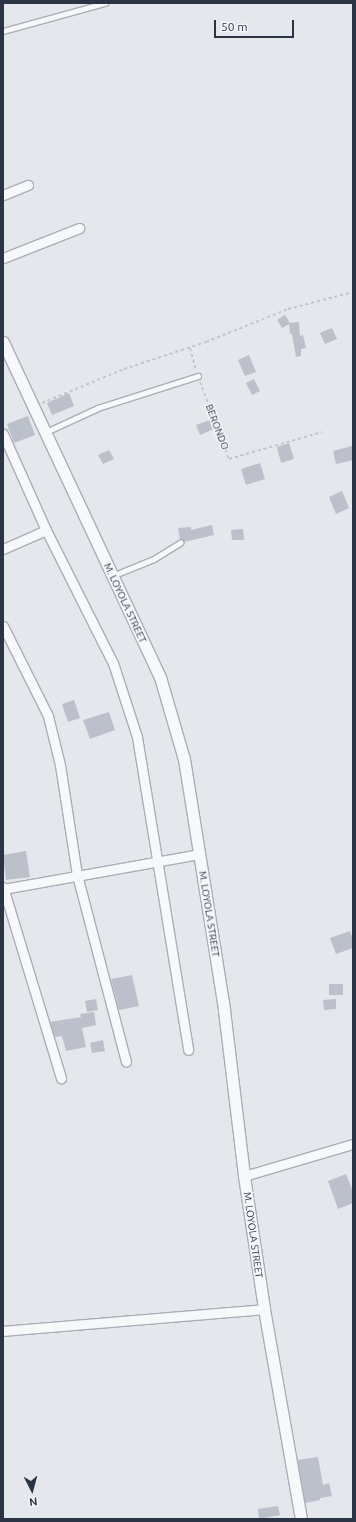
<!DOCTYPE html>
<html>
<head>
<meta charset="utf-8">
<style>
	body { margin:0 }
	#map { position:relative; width:356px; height:1522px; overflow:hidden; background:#e4e7ec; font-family:Ubuntu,sans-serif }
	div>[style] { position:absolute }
	.building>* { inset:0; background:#bbc0ca }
	.path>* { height:2px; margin-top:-1px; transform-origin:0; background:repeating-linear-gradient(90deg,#c2c5cb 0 3px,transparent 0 6px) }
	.roads { filter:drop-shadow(1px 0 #a9aeb7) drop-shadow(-1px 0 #a9aeb7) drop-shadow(0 1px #a9aeb7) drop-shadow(0 -1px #a9aeb7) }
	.service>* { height:4.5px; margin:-2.25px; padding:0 2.25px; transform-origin:2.25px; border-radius:2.25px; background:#f7f8fa }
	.minor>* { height:9px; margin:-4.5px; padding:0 4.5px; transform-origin:4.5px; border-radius:4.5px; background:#f7f8fa }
	.tertiary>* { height:11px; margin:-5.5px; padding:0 5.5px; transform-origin:5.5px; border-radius:5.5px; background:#f7f8fa }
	span { translate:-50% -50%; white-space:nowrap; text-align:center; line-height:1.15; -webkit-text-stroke:3px #f4f6f9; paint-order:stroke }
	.street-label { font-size:10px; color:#2b3445 }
	.frame { position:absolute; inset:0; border:4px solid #2b3445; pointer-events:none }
	.north { position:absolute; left:12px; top:1470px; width:40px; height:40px; -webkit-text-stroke:3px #f4f6f9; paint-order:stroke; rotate:174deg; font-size:11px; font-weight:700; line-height:16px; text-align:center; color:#2b3445 }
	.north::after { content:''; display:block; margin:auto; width:14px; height:18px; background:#2b3445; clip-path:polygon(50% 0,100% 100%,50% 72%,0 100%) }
	.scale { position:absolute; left:214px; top:20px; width:80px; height:18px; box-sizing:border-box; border:2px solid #2b3445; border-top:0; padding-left:5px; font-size:12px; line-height:14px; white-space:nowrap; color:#2b3445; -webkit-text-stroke:3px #f4f6f9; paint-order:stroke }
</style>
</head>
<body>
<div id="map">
	<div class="building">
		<i style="clip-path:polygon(285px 315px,290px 323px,299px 322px,300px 336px,303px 335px,306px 348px,301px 349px,301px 356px,296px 357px,292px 334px,290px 334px,289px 324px,282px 328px,277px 320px)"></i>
		<i style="clip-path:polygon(332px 328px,337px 339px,325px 344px,320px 333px)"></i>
		<i style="clip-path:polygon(249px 355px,256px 372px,245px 376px,238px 360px)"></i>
		<i style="clip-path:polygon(254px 379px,260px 391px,252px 395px,246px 383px)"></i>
		<i style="clip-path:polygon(69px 393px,74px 406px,52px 415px,47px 403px)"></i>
		<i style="clip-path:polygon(28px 416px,35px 435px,14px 443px,7px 424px)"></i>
		<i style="clip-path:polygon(210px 420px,214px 429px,200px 435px,196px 425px)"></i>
		<i style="clip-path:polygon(289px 443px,294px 459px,281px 463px,277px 447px)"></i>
		<i style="clip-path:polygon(352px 446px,353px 460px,336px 464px,333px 451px)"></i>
		<i style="clip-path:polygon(109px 450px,114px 459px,103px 464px,98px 455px)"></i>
		<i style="clip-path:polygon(260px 463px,265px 479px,246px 485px,241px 469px)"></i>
		<i style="clip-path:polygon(342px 491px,349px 508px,336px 514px,329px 497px)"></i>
		<i style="clip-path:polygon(212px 525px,214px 535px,184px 542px,180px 539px,178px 528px,191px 527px,191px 530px)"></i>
		<i style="clip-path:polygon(243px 529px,244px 540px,232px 540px,231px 530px)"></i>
		<i style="clip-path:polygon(74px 700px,80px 718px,68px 722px,62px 704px)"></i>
		<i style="clip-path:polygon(109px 712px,115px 730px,90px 739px,83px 720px)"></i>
		<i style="clip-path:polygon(26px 851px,30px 877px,6px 880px,3px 855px)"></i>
		<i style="clip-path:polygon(350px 931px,353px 940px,353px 948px,336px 954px,330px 938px)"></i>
		<i style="clip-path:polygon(132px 975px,139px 1006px,119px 1010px,111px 979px)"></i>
		<i style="clip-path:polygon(329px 984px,343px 984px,343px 995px,329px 995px)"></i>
		<i style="clip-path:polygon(96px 999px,98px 1010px,87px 1012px,85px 1001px)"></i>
		<i style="clip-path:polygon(336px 999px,336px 1009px,324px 1010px,323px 1000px)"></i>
		<i style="clip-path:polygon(94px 1012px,96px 1025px,82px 1028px,86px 1047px,66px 1051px,62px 1036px,55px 1037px,50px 1022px,81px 1017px,80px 1014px)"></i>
		<i style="clip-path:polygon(103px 1040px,105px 1051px,92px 1053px,90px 1043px)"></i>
		<i style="clip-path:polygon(346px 1174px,353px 1192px,353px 1203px,338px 1209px,328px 1181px)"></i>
		<i style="clip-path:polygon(318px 1457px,323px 1485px,329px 1483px,332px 1496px,320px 1498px,320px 1500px,305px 1503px,298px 1460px)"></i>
		<i style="clip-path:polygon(278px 1506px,280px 1515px,259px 1519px,258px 1509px)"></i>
	</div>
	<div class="path">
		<i style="left:190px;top:348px;width:23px;rotate:75deg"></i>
		<i style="left:200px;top:382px;width:82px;rotate:69.4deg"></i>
		<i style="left:229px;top:459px;width:97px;rotate:-16.2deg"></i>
		<i style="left:42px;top:403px;width:89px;rotate:-22.5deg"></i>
		<i style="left:124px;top:369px;width:86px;rotate:-18.2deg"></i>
		<i style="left:206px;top:342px;width:88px;rotate:-21.9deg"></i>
		<i style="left:288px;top:309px;width:67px;rotate:-14.7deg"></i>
	</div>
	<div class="roads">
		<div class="service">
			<i style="left:3px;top:31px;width:106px;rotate:-15.4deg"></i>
			<i style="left:46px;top:432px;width:57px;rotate:-24.8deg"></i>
			<i style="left:98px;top:408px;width:105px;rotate:-17.7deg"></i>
			<i style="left:112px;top:576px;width:45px;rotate:-22deg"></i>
			<i style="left:154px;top:559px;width:31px;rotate:-32deg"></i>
		</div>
		<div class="minor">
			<i style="left:3px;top:195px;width:27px;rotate:-22deg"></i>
			<i style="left:3px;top:258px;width:82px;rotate:-21.5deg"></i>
			<i style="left:3px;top:434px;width:105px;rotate:65.9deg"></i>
			<i style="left:46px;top:530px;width:149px;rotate:63.3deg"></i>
			<i style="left:113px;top:663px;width:78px;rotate:72deg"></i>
			<i style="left:137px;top:737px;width:317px;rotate:80.7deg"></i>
			<i style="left:3px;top:549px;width:47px;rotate:-23.8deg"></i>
			<i style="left:3px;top:626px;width:101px;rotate:63.4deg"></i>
			<i style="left:48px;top:716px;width:50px;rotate:76.2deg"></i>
			<i style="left:60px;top:765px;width:111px;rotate:81.2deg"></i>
			<i style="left:77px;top:875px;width:193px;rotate:75.3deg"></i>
			<i style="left:3px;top:887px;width:200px;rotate:73.1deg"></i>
			<i style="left:3px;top:889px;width:193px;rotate:-10.1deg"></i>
			<i style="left:244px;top:1176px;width:114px;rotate:-16.4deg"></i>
			<i style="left:3px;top:1331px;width:262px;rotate:-4.8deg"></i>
		</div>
		<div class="tertiary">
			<i style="left:3px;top:342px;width:370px;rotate:64.9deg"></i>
			<i style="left:160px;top:677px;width:85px;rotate:73.7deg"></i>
			<i style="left:184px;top:759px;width:254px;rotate:80.9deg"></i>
			<i style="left:224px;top:1010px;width:167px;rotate:83.1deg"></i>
			<i style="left:244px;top:1176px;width:134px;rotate:81.4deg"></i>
			<i style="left:264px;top:1309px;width:213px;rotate:80deg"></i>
		</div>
	</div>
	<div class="street-label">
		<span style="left:217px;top:427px;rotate:69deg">BERONDO</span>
		<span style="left:125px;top:603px;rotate:65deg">M. LOYOLA STREET</span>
		<span style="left:209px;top:914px;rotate:81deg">M. LOYOLA STREET</span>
		<span style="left:253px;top:1235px;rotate:82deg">M. LOYOLA STREET</span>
	</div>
	<div class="frame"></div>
	<div class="north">N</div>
	<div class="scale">50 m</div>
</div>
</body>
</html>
